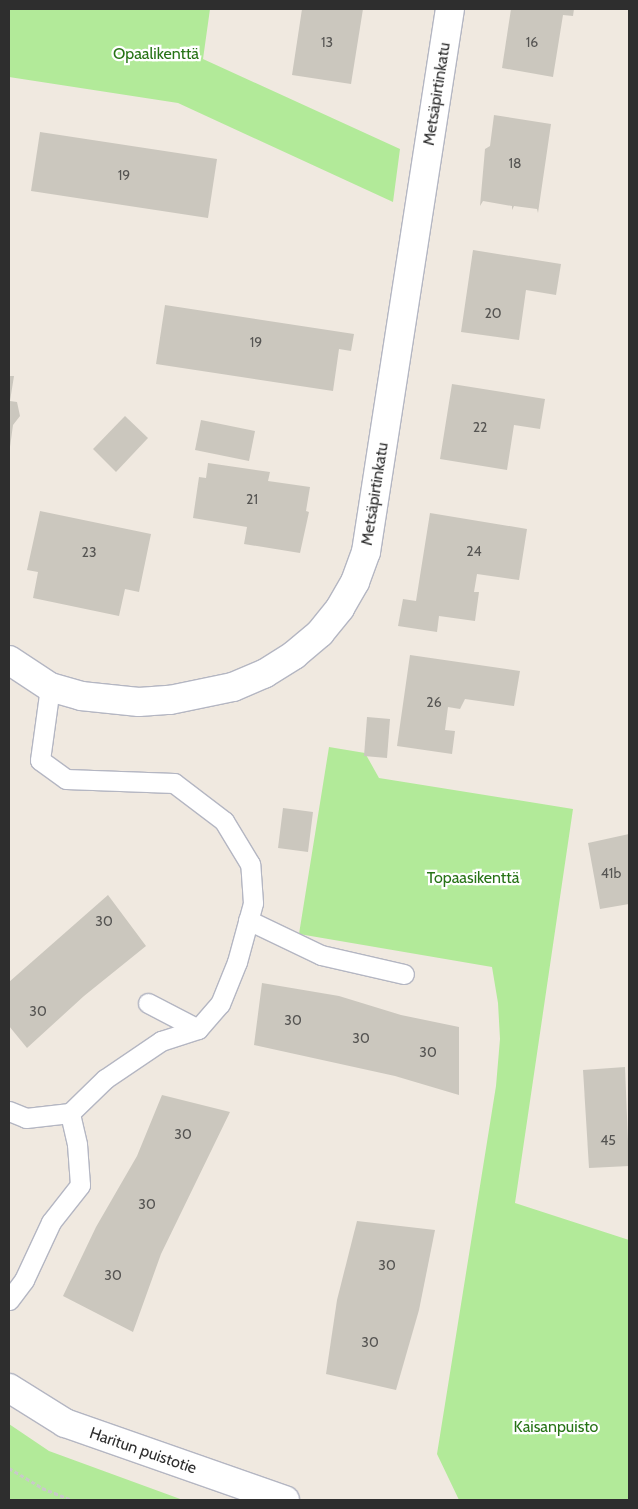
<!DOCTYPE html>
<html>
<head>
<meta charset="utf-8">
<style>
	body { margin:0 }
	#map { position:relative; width:638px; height:1509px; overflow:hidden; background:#f0e9e0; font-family:Cabin,sans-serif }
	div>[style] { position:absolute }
	.green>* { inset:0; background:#b2ea99 }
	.building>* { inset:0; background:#cbc7be }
	.path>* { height:3px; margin-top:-1.5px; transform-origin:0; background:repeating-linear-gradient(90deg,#c9c9c9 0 4px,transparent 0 6.5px) }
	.roads { filter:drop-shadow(1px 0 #b4b6c2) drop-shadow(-1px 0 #b4b6c2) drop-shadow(0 1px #b4b6c2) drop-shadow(0 -1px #b4b6c2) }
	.service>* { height:19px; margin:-9.5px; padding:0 9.5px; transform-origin:9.5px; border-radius:9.5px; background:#fff }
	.minor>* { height:28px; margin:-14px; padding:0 14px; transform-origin:14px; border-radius:14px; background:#fff }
	.tertiary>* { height:28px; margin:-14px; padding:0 14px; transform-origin:14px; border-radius:14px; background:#fff }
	span { translate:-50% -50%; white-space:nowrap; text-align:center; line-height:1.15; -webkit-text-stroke:4.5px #fff; paint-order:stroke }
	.number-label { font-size:14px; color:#555452 }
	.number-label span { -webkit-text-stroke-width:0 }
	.park-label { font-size:16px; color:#277316 }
	.street-label { font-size:16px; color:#2e2e2e }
	.frame { position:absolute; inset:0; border:10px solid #2e2e2e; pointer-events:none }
</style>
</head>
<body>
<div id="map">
	<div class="green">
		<i style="clip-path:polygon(9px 9px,210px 9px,203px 59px,400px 149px,393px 202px,178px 103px,9px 77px)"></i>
		<i style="clip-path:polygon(329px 747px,365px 753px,379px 778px,573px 809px,515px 1203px,629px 1240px,629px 1500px,459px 1500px,437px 1454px,496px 1086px,500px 1039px,498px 1003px,492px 967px,299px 934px)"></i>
		<i style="clip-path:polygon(9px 1424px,49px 1451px,183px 1500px,9px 1500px)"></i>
	</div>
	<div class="building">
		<i style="clip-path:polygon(302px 9px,363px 9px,351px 84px,292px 75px)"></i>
		<i style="clip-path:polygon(511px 9px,574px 9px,573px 16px,563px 15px,553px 77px,502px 68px)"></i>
		<i style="clip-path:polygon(494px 115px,551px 124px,538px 213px,537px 209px,514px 206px,512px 210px,512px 206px,483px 201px,480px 206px,485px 149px,490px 146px)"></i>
		<i style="clip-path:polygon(40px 132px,217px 159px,208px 218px,31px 191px)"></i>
		<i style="clip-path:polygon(473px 250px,561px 264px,556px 295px,526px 290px,519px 340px,461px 332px)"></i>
		<i style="clip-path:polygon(165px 305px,354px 334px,351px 351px,339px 349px,333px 391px,156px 364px)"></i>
		<i style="clip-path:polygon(9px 376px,14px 376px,10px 401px,17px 402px,20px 416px,13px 425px,10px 447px)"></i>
		<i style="clip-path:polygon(452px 384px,545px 399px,540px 429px,514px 425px,507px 470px,440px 459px)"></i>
		<i style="clip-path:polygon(125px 416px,148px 438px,116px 472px,93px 449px)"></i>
		<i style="clip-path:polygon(201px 420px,255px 431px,249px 461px,195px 450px)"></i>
		<i style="clip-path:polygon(208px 463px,270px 472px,268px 481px,310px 487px,306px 511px,309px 512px,300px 553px,244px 544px,247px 527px,193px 518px,199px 477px,206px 478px)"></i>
		<i style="clip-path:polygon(40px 511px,151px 534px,139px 592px,125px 589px,119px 616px,33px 598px,38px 572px,27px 570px)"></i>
		<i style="clip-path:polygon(430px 513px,527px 529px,519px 580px,477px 574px,474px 592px,479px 592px,475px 621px,439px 616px,437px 632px,398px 626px,403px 599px,416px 601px)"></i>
		<i style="clip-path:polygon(410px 655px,520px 671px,514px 706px,465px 699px,460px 709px,448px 707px,445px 730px,455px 731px,452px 754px,397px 746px)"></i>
		<i style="clip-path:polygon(367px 717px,390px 719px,387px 758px,364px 756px)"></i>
		<i style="clip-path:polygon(283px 808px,313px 812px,308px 852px,278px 848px)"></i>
		<i style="clip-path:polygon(629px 834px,629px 904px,600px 909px,588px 843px)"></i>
		<i style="clip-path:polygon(108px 895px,146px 946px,84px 996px,27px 1048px,9px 1026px,9px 982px)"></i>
		<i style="clip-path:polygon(262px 983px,339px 996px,401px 1015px,459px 1027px,459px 1095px,395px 1076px,254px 1045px)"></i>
		<i style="clip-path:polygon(625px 1067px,629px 1166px,589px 1168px,583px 1070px)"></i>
		<i style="clip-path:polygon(162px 1095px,230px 1112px,161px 1254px,133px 1332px,63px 1296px,96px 1227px,137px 1156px)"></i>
		<i style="clip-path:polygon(357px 1221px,435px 1230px,419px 1310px,396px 1390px,326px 1374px,337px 1300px)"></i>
	</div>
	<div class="path">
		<i style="left:9px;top:1468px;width:39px;rotate:31deg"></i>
		<i style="left:42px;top:1488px;width:32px;rotate:22deg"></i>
	</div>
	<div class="roads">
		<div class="service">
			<i style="left:248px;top:920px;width:81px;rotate:25.6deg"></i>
			<i style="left:321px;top:955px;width:85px;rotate:12.9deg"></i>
			<i style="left:148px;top:1003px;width:56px;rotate:27.5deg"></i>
			<i style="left:9px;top:1111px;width:18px;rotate:22deg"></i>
			<i style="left:26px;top:1118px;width:44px;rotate:-6.5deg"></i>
			<i style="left:9px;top:1300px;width:25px;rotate:-53deg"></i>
			<i style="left:24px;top:1280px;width:64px;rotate:-65deg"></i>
			<i style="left:51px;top:1222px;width:47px;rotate:-51.9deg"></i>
			<i style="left:80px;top:1185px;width:41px;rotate:-94.2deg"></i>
			<i style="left:77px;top:1144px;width:32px;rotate:-103deg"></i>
			<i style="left:70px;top:1113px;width:49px;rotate:-44.2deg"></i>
			<i style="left:105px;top:1079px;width:68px;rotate:-34.2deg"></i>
			<i style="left:161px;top:1041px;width:39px;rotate:-18deg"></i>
			<i style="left:198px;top:1029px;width:33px;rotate:-49deg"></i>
			<i style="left:220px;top:1004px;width:45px;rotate:-68deg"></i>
			<i style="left:237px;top:962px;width:61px;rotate:-74.8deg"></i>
			<i style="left:253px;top:903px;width:39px;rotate:-94deg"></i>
			<i style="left:250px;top:864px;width:50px;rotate:-121.2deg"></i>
			<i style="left:224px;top:821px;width:63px;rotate:-142.8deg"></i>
			<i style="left:174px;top:783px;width:108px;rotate:-177.9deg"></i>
			<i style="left:66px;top:779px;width:32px;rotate:-144deg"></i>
			<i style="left:40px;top:760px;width:74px;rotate:-82.2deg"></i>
		</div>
		<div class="minor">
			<i style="left:9px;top:660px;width:49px;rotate:33.4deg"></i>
			<i style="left:50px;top:687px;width:32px;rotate:16deg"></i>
			<i style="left:81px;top:696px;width:58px;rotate:5.9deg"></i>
			<i style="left:139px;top:702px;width:31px;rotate:-4deg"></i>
			<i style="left:170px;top:700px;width:64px;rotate:-11.7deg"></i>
			<i style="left:233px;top:687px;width:34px;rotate:-23deg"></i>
			<i style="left:264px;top:674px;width:36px;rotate:-32deg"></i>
			<i style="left:294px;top:655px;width:34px;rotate:-40deg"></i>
			<i style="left:320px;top:633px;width:32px;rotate:-51deg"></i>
			<i style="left:340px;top:608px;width:30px;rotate:-60deg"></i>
			<i style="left:355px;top:582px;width:32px;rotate:-70deg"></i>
			<i style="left:366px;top:552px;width:549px;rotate:-81.21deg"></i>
		</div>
		<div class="tertiary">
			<i style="left:9px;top:1388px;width:66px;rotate:32deg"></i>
			<i style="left:65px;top:1423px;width:233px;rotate:19.3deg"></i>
		</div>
	</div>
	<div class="number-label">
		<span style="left:327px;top:42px">13</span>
		<span style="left:532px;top:42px">16</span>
		<span style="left:515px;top:163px">18</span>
		<span style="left:124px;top:175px">19</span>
		<span style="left:493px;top:313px">20</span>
		<span style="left:256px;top:342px">19</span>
		<span style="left:480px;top:427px">22</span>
		<span style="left:252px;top:499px">21</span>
		<span style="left:474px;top:551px">24</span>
		<span style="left:89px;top:552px">23</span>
		<span style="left:434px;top:702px">26</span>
		<span style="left:611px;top:873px">41b</span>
		<span style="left:104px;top:921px">30</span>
		<span style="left:38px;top:1011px">30</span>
		<span style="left:293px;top:1020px">30</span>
		<span style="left:361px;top:1038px">30</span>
		<span style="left:428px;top:1052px">30</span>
		<span style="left:183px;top:1134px">30</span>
		<span style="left:608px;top:1140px">45</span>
		<span style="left:147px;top:1204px">30</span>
		<span style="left:387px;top:1265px">30</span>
		<span style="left:113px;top:1275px">30</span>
		<span style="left:370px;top:1342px">30</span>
	</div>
	<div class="park-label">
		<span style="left:156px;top:54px">Opaalikenttä</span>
		<span style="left:473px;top:878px">Topaasikenttä</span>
		<span style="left:556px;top:1427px">Kaisanpuisto</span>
	</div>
	<div class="street-label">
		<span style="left:437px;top:94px;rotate:-81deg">Metsäpirtinkatu</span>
		<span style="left:375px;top:494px;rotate:-81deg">Metsäpirtinkatu</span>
		<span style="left:143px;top:1451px;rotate:19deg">Haritun puistotie</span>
	</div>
	<div class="frame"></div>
</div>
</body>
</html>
